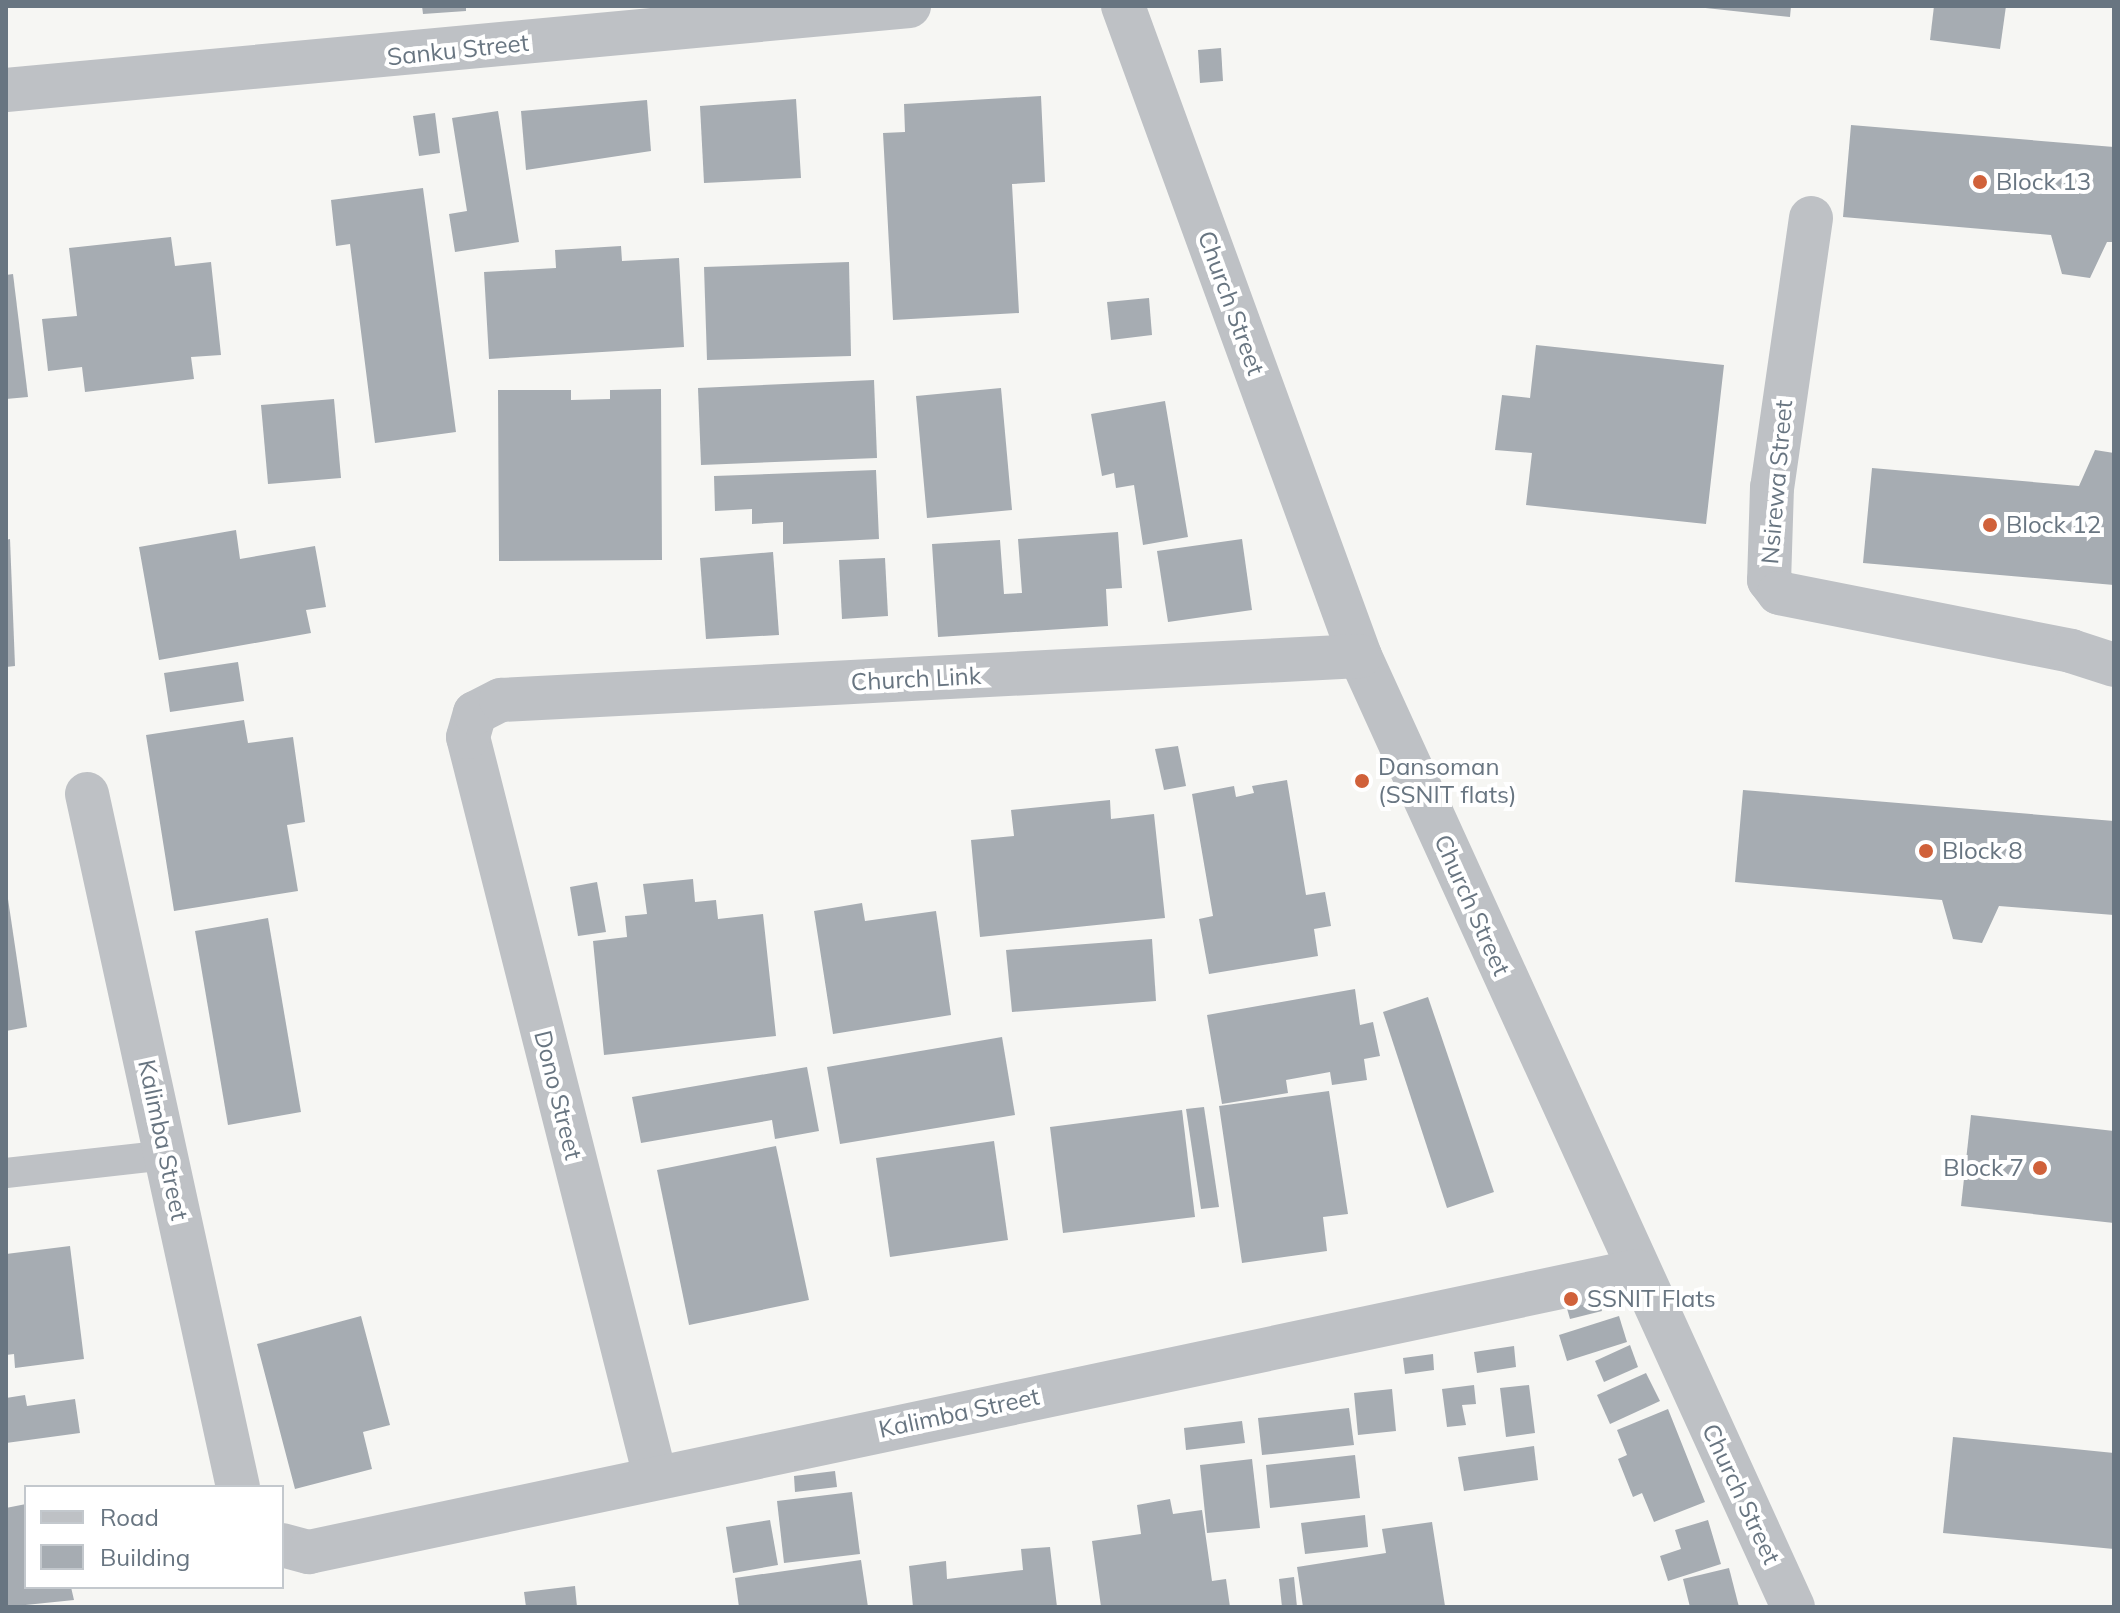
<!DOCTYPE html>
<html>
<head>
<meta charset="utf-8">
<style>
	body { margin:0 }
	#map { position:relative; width:2120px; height:1613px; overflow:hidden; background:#f6f6f3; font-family:Mulish,sans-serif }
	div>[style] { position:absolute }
	.building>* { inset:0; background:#a6acb2 }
	.service>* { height:30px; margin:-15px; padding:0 15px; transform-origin:15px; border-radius:15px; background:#bec1c5 }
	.minor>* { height:44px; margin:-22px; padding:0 22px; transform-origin:22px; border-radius:22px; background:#bec1c5 }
	.dots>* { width:22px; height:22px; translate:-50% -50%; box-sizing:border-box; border:4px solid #fff; border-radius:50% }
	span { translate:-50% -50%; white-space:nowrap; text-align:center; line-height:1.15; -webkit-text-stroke:8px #fff; paint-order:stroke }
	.street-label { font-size:24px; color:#687581 }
	.poi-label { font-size:24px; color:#687581 }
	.left { translate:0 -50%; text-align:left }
	.right { translate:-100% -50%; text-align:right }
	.frame { position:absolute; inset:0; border:8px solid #687581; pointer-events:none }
	.legend { position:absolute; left:24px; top:1485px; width:260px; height:104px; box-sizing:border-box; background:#fff; border:2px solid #c3c8cd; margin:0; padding:10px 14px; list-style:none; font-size:24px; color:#687581 }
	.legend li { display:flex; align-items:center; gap:16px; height:40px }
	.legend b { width:40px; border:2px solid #c3c8cd }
</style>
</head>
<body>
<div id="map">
	<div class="building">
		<i style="clip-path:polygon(422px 6px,466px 6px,466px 11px,423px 14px)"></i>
		<i style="clip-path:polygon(1687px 6px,1791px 6px,1790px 17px)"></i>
		<i style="clip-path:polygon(1934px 6px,2006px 6px,2000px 49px,1930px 40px)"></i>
		<i style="clip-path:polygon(1221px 48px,1223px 81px,1200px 83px,1198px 50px)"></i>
		<i style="clip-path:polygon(1041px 96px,1045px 182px,1012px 184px,1019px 313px,893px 320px,883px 133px,905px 132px,904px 104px)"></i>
		<i style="clip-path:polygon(796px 99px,801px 178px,704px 183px,700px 106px)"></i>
		<i style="clip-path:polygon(647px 100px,651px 151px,526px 170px,521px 111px)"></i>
		<i style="clip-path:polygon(498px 111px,519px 242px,455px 252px,449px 214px,467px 211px,452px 118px)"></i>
		<i style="clip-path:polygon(435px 113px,440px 153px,419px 156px,413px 116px)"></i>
		<i style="clip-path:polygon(1851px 125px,2114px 147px,2114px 242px,2107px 242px,2090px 278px,2062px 274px,2051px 235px,1843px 217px)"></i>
		<i style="clip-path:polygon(423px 188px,456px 432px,375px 443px,350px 244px,336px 246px,331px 200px)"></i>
		<i style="clip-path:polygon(171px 237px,175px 266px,211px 262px,221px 355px,191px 357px,194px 379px,85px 392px,82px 367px,48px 371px,42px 319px,77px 316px,69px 248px)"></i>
		<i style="clip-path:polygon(621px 246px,622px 261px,679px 258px,684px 347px,489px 359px,484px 272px,556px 268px,555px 250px)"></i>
		<i style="clip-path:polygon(849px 262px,851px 356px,707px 360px,704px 267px)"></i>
		<i style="clip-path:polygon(13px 274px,28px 397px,6px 399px,6px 275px)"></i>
		<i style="clip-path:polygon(1149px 298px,1152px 335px,1111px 340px,1107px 302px)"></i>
		<i style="clip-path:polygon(1536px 345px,1724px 365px,1706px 524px,1526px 505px,1532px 453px,1495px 450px,1502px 395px,1530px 398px)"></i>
		<i style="clip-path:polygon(874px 380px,877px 458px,701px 465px,698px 388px)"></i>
		<i style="clip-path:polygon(1001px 388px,1012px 510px,927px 518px,916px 396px)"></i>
		<i style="clip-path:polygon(661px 389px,662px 560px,499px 561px,498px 390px,571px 390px,571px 400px,610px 399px,610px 390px)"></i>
		<i style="clip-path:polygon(334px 399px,341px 478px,268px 484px,261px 405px)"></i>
		<i style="clip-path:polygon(1165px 401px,1188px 537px,1143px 545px,1134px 485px,1116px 488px,1114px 473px,1102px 476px,1091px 414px)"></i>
		<i style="clip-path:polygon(2095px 450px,2114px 453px,2114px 585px,1863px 563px,1872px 468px,2079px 486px)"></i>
		<i style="clip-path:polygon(876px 470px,879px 539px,783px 544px,783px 522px,752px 524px,752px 509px,715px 511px,714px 476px)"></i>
		<i style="clip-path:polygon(236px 530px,240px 559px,315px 546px,326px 607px,306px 610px,311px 633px,159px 660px,139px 547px)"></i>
		<i style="clip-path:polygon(1118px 532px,1122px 588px,1106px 589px,1108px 626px,938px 637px,932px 544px,1000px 540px,1004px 594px,1022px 593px,1018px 539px)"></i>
		<i style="clip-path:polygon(10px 539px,15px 666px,6px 667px,6px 540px)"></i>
		<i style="clip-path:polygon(1242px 539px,1252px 610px,1168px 622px,1157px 551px)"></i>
		<i style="clip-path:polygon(773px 552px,779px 635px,706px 639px,700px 558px)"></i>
		<i style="clip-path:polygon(885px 558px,888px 616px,842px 619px,839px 560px)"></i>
		<i style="clip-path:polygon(238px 662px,244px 701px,170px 712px,164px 673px)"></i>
		<i style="clip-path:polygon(244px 720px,248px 743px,293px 737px,305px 822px,287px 825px,298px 891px,174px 911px,146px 735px)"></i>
		<i style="clip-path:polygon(1178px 746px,1186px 786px,1164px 790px,1155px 749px)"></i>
		<i style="clip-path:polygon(1287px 780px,1306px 895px,1325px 892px,1331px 926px,1314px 929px,1318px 956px,1209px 974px,1199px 919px,1213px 916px,1192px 794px,1234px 786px,1236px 797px,1254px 793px,1252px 786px)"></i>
		<i style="clip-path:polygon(1743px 790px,2114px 821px,2114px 915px,1999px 906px,1982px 943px,1953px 939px,1942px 900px,1735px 882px)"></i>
		<i style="clip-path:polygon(1110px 800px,1111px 819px,1154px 814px,1165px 918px,980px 937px,971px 840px,1014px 836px,1011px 810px)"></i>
		<i style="clip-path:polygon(693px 879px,695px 902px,716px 900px,718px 919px,763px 914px,776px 1036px,604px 1055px,593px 941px,627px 937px,625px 916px,647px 914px,643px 884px)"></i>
		<i style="clip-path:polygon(597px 882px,606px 932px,578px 936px,570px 887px)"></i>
		<i style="clip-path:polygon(8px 899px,27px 1027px,6px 1031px,6px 900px)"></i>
		<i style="clip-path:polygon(862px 903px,865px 921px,936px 911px,951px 1015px,833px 1034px,814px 911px)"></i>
		<i style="clip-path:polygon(268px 918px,301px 1112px,228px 1125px,195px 931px)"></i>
		<i style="clip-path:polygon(1152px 939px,1156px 1001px,1012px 1012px,1006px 950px)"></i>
		<i style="clip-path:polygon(1355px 989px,1360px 1025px,1373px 1022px,1380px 1056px,1364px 1059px,1367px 1080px,1332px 1085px,1330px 1072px,1286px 1080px,1288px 1093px,1222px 1104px,1207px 1015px)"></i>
		<i style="clip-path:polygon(1428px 997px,1494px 1192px,1447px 1208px,1383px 1012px)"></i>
		<i style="clip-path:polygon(1002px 1037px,1015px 1115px,840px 1144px,827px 1067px)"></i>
		<i style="clip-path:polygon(807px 1067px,819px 1131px,775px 1139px,772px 1120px,641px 1143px,632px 1097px)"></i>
		<i style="clip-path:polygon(1329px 1091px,1348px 1214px,1323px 1217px,1327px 1251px,1242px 1263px,1219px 1106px)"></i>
		<i style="clip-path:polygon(1204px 1107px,1219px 1207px,1201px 1209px,1186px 1109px)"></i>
		<i style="clip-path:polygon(1182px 1110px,1195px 1217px,1063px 1233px,1050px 1127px)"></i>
		<i style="clip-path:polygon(1971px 1115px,2114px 1131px,2114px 1223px,1961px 1206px)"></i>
		<i style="clip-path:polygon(994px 1141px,1008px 1240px,890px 1257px,876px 1158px)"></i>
		<i style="clip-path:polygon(776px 1146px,809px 1300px,689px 1325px,657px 1170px)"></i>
		<i style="clip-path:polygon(70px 1246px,84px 1359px,15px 1368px,14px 1354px,6px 1355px,6px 1254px)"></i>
		<i style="clip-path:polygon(1596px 1290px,1602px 1311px,1570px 1319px,1564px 1298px)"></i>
		<i style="clip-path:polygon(361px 1316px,390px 1425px,363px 1432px,372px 1469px,295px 1489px,257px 1344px)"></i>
		<i style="clip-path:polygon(1619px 1316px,1627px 1342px,1567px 1361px,1559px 1335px)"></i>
		<i style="clip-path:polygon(1630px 1345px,1638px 1367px,1604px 1382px,1595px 1361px)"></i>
		<i style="clip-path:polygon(1514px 1346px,1516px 1367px,1477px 1373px,1474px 1352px)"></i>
		<i style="clip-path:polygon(1433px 1354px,1434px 1370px,1405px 1374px,1403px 1358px)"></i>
		<i style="clip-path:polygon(1646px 1373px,1660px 1401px,1610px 1424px,1597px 1395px)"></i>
		<i style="clip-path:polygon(1474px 1385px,1476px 1404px,1462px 1405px,1466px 1425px,1447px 1427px,1442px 1389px)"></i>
		<i style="clip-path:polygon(1529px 1385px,1535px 1433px,1506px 1437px,1500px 1388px)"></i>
		<i style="clip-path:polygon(1392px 1389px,1396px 1431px,1358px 1435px,1354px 1393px)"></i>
		<i style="clip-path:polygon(25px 1395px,27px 1406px,75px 1399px,80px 1433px,6px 1443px,6px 1398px)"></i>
		<i style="clip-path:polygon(1349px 1408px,1354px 1445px,1262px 1455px,1258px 1418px)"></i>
		<i style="clip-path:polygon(1668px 1409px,1705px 1502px,1654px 1522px,1642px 1493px,1633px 1497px,1618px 1459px,1627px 1455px,1617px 1430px)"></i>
		<i style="clip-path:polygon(1242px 1421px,1245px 1443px,1186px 1450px,1184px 1428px)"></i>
		<i style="clip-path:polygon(1953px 1437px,2114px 1453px,2114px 1549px,1943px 1533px)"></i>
		<i style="clip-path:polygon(1534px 1446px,1538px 1480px,1464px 1491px,1458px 1457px)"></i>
		<i style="clip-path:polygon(1355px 1455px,1360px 1498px,1270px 1508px,1266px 1465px)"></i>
		<i style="clip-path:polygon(1252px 1459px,1260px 1528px,1207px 1533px,1200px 1465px)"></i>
		<i style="clip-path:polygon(835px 1471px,837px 1487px,795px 1492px,794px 1476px)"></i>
		<i style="clip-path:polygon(852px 1492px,860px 1554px,784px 1563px,777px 1501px)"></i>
		<i style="clip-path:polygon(1170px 1499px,1173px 1514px,1202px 1510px,1212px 1581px,1226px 1579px,1230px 1607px,1101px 1607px,1092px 1541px,1141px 1534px,1137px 1505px)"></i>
		<i style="clip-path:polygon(26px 1504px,26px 1587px,71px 1587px,74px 1600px,6px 1607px,6px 1508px)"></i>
		<i style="clip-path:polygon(1365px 1515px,1368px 1547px,1305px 1554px,1301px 1523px)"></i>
		<i style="clip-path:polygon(770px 1520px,778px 1565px,733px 1573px,726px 1527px)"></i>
		<i style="clip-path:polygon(1708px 1520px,1721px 1564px,1668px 1581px,1660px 1556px,1681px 1549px,1675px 1530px)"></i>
		<i style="clip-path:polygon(1432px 1522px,1445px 1606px,1303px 1607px,1297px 1567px,1386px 1553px,1382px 1529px)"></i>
		<i style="clip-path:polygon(1050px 1547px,1057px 1607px,913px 1607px,909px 1566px,946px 1561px,947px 1579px,1023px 1570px,1021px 1549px)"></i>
		<i style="clip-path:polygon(861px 1560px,868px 1607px,739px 1607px,735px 1578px)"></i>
		<i style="clip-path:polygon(1729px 1568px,1739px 1607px,1690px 1607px,1683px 1579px)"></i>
		<i style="clip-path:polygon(1294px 1577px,1297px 1607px,1282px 1607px,1279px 1579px)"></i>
		<i style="clip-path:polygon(575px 1586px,577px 1607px,526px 1607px,524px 1592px)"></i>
	</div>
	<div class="service">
		<i style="left:6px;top:1173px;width:161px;rotate:-6.4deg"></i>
	</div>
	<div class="minor">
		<i style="left:1123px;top:6px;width:692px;rotate:69.97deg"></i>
		<i style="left:1360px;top:656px;width:1045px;rotate:65.52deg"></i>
		<i style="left:6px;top:90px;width:907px;rotate:-5.31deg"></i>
		<i style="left:1811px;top:218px;width:272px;rotate:98.2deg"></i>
		<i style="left:1772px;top:487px;width:93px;rotate:91.8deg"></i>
		<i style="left:1769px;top:580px;width:16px;rotate:52deg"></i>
		<i style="left:1779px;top:593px;width:298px;rotate:11.2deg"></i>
		<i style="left:2071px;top:651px;width:45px;rotate:18deg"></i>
		<i style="left:87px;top:794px;width:709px;rotate:77.71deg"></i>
		<i style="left:655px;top:1476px;width:762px;rotate:-104.2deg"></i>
		<i style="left:468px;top:737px;width:25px;rotate:-74deg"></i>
		<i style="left:475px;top:713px;width:29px;rotate:-27deg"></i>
		<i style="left:501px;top:700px;width:860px;rotate:-2.93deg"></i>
		<i style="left:282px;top:1545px;width:28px;rotate:15deg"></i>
		<i style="left:309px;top:1552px;width:1357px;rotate:-11.95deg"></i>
	</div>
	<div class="dots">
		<i style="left:1980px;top:182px;background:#d0613a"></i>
		<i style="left:1990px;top:525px;background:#d0613a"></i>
		<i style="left:1362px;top:781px;background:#d0613a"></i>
		<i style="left:1926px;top:851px;background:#d0613a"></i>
		<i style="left:2040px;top:1168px;background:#d0613a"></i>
		<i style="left:1571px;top:1299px;background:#d0613a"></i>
	</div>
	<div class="street-label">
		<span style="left:458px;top:50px;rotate:-6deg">Sanku Street</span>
		<span style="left:1231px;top:303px;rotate:70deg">Church Street</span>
		<span style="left:1777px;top:482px;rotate:-85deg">Nsirewa Street</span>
		<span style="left:916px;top:679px;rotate:-3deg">Church Link</span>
		<span style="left:1472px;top:905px;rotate:66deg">Church Street</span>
		<span style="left:558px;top:1095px;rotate:76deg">Dono Street</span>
		<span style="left:163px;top:1140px;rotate:78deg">Kalimba Street</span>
		<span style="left:959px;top:1413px;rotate:-12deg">Kalimba Street</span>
		<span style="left:1741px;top:1494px;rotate:65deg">Church Street</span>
	</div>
	<div class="poi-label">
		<span class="left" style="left:1996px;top:182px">Block 13</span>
		<span class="left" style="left:2006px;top:525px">Block 12</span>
		<span class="left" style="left:1378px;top:781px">Dansoman<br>(SSNIT flats)</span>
		<span class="left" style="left:1942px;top:851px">Block 8</span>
		<span class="right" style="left:2024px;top:1168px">Block 7</span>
		<span class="left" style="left:1587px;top:1299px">SSNIT Flats</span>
	</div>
	<div class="frame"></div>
	<ul class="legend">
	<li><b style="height:10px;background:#bec1c5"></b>Road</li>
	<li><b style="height:22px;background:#a6acb2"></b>Building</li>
	</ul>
</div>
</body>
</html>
